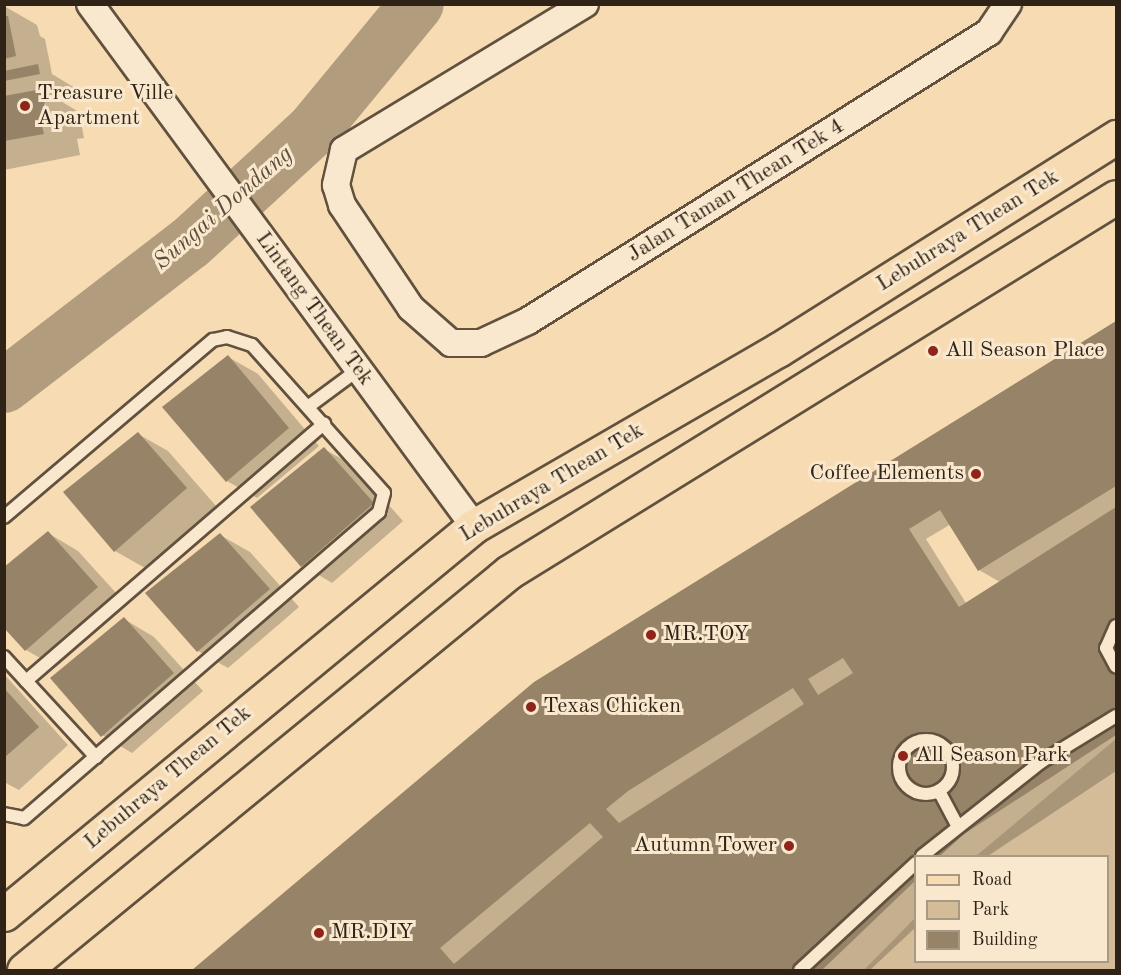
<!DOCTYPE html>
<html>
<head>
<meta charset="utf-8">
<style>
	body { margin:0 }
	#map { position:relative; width:1121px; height:975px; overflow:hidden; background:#f6dbb3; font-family:"Old Standard TT",serif }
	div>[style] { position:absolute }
	.green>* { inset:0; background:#d4bc98 }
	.shadow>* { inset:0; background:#0003 }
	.river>* { height:54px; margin:-27px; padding:0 27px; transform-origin:27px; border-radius:27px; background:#b29c7e }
	.building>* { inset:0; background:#968368 }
	.roads { filter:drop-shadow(2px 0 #61513e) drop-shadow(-2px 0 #61513e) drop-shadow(0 2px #61513e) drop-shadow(0 -2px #61513e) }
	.service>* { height:12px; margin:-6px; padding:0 6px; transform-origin:6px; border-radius:6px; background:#f9e8ce }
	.service>.ring { margin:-6px; padding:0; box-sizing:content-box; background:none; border:12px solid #f9e8ce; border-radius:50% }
	.minor>* { height:26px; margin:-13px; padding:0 13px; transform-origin:13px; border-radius:13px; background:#f9e8ce }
	.primary>* { height:33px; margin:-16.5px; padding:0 16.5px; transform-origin:16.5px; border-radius:16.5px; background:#f6dbb3 }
	.dots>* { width:16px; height:16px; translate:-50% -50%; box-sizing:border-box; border:3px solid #f9e8ce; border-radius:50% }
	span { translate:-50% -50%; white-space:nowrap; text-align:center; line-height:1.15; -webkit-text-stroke:6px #f9e8ce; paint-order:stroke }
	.poi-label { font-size:22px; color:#2f2317 }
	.left { translate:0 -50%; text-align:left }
	.right { translate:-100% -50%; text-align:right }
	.street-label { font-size:22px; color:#2f2317 }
	.water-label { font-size:24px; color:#5d4d3b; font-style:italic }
	.frame { position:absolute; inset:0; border:6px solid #2f2317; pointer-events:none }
	.legend { position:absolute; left:914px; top:855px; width:195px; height:108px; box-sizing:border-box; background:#f9e8ce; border:2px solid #a89985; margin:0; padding:8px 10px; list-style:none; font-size:18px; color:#2f2317 }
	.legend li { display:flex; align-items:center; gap:12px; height:30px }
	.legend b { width:30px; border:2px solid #a89985 }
</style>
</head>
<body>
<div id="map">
	<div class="green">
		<i style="clip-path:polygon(1116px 739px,1116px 970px,864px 970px,915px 918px,916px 962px,1108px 962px,1108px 856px,976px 856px)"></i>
	</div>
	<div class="shadow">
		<i style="clip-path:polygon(4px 6px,37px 25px,40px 36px,45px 39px,52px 74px,75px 88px,77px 95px,57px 99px,79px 112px,84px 138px,77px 139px,80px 155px,4px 170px)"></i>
		<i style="clip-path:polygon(evenodd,1116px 322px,1116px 771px,988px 856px,916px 856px,916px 927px,870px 970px,195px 970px,534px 683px,1116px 322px,951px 524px,979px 570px,1000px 582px,966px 603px,926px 539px,951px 524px)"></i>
		<i style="clip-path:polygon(228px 357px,258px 374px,319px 446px,257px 498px,227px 481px)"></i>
		<i style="clip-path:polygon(138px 434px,168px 451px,216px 506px,145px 568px,115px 551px)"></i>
		<i style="clip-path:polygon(324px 449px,354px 466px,403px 521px,332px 583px,302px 565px)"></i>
		<i style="clip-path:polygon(48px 533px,78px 551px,127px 605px,56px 667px,26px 650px)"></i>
		<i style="clip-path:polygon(220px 535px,250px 552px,299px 607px,228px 668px,198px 651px)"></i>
		<i style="clip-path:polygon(124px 619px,154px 637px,203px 691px,132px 753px,102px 735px)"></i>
		<i style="clip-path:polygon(4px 674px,68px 745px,19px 790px,4px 782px)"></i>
	</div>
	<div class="river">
		<i style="left:4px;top:386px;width:235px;rotate:-37.6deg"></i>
		<i style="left:190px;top:243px;width:167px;rotate:-42.6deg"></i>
		<i style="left:313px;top:130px;width:163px;rotate:-50.5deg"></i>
	</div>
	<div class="building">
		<i style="clip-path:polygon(4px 16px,8px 16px,16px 56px,4px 59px)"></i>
		<i style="clip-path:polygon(38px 64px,40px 74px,4px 81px,4px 71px)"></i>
		<i style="clip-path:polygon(42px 89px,47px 117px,40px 118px,44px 134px,4px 141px,4px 96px)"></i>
		<i style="clip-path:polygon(evenodd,1116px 321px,1116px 486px,978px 571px,940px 510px,909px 529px,959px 607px,1116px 507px,1116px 735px,964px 834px,940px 856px,916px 856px,916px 880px,822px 970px,192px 970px,534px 682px,1116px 321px,843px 658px,853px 673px,818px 695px,808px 679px,843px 658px,1116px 321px,793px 688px,804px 704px,619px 823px,606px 809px,628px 791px,793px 688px,1116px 321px,590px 823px,603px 837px,454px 964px,440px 948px,590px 823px)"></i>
		<i style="clip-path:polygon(228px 355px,289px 428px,226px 482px,162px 407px)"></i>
		<i style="clip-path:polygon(138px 432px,187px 488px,114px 552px,63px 492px)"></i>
		<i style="clip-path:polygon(324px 447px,374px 503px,301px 567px,250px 507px)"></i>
		<i style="clip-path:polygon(48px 531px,98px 587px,25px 651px,4px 628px,4px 567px)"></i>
		<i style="clip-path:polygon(220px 533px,270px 589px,197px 652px,145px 593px)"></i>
		<i style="clip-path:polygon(124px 617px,174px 673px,101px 737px,50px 678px)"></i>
		<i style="clip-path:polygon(4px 688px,39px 727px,4px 758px)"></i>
	</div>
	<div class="roads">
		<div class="service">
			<i style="left:309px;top:406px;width:62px;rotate:-36.5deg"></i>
			<i style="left:4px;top:517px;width:274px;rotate:-40.3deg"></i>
			<i style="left:213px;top:340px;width:14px;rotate:-12deg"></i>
			<i style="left:227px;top:337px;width:26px;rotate:18deg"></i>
			<i style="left:252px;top:345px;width:198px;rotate:48.3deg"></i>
			<i style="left:384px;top:493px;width:20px;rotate:105deg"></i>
			<i style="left:379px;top:512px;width:469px;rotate:139.2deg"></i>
			<i style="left:24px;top:818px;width:20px;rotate:-169deg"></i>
			<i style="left:1116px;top:626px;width:24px;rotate:114deg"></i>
			<i style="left:1106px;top:648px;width:21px;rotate:62deg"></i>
			<i style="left:4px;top:657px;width:136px;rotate:47.4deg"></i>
			<i style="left:26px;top:681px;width:394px;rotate:-40.8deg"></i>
			<i class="ring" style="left:899px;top:740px;width:42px;height:42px"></i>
			<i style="left:939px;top:791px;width:40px;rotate:62deg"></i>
			<i style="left:922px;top:856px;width:152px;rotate:-38.3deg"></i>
			<i style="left:1041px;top:762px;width:88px;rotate:-31.5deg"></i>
			<i style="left:800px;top:970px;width:158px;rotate:-42.7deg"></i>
		</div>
		<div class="minor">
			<i style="left:90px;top:4px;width:648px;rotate:53.66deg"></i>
			<i style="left:585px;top:4px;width:282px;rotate:148.8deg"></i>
			<i style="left:344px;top:150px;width:36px;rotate:103deg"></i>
			<i style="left:336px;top:185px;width:21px;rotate:73deg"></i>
			<i style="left:342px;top:205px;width:124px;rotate:56.2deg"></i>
			<i style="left:411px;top:308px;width:53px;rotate:41.2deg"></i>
			<i style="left:451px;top:343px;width:30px"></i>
			<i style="left:481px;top:343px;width:52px;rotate:-25.1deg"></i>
			<i style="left:528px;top:321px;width:544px;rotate:-32.08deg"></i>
			<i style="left:989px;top:32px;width:34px;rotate:-56deg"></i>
		</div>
		<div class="primary">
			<i style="left:4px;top:914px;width:609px;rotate:-39.54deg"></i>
			<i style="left:474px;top:526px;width:351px;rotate:-30.1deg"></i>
			<i style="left:778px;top:350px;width:400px;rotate:-32.2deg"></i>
			<i style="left:24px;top:970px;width:627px;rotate:-39.37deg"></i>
			<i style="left:509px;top:572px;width:713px;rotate:-31.71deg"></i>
		</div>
	</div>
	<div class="dots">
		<i style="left:25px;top:106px;background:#8f2418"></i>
		<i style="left:933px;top:351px;background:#8f2418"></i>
		<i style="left:976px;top:474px;background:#8f2418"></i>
		<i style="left:651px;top:635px;background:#8f2418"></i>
		<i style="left:531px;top:707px;background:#8f2418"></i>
		<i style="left:903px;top:756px;background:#8f2418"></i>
		<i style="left:789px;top:846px;background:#8f2418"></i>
		<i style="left:319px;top:933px;background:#8f2418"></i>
	</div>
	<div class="poi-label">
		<span class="left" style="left:37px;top:106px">Treasure Ville<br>Apartment</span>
		<span class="left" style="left:945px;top:351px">All Season Place</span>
		<span class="right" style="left:964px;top:474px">Coffee Elements</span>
		<span class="left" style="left:663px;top:635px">MR.TOY</span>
		<span class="left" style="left:543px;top:707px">Texas Chicken</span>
		<span class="left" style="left:915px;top:756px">All Season Park</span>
		<span class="right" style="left:777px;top:846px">Autumn Tower</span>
		<span class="left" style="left:331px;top:933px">MR.DIY</span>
	</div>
	<div class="street-label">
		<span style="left:736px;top:191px;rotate:-32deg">Jalan Taman Thean Tek 4</span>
		<span style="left:968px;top:231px;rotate:-32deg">Lebuhraya Thean Tek</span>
		<span style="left:314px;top:309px;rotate:54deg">Lintang Thean Tek</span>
		<span style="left:552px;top:483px;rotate:-31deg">Lebuhraya Thean Tek</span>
		<span style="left:168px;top:778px;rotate:-40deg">Lebuhraya Thean Tek</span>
	</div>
	<div class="water-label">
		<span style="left:224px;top:209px;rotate:-41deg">Sungai Dondang</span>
	</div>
	<div class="frame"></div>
	<ul class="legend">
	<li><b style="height:8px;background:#f6dbb3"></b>Road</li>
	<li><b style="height:16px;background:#d4bc98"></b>Park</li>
	<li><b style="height:16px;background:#968368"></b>Building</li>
	</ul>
</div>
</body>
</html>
